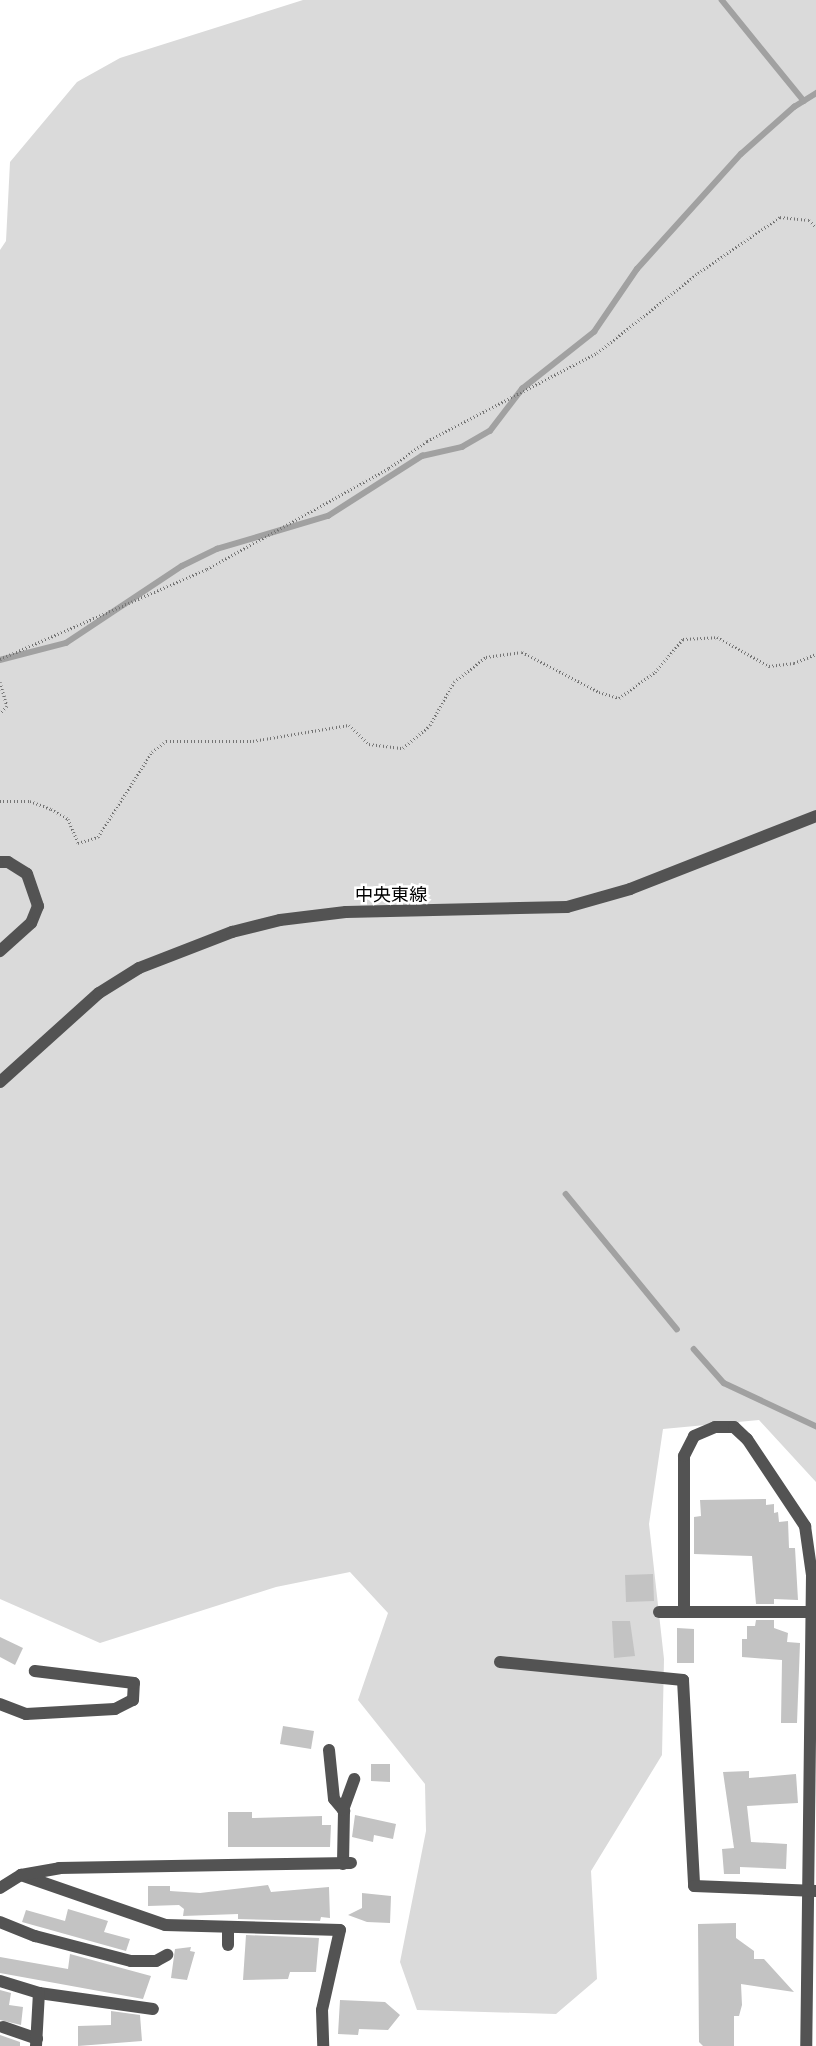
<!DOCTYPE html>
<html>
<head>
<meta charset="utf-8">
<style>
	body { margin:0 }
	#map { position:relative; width:816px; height:2046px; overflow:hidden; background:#fff; font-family:Jost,"Noto Sans JP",sans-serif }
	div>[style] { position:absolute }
	.green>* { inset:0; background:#dadada }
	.stream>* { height:5.5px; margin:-2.75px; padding:0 2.75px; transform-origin:2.75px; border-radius:2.75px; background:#a1a1a1 }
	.building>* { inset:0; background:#c3c3c3 }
	.path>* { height:3px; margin-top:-1.5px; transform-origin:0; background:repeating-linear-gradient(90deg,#757575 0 1px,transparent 0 3.5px) }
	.minor>* { height:12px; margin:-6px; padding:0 6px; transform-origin:6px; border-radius:6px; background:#535353 }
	span { translate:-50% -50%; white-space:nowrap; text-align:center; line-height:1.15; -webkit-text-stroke:5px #fff; paint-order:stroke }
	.street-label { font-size:18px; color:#000 }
</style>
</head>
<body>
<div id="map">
	<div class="green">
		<i style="clip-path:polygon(303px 0,816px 0,816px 1482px,759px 1420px,663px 1429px,649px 1524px,664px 1659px,662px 1755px,591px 1871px,597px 1979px,556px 2014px,417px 2010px,400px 1962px,426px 1831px,425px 1784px,358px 1700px,388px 1613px,350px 1572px,276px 1587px,100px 1643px,0 1599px,0 250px,6px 241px,10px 162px,77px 82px,120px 58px)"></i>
	</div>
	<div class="stream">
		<i style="left:722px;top:0;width:130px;rotate:50.9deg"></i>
		<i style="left:0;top:660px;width:68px;rotate:-14.4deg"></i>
		<i style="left:66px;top:643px;width:139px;rotate:-33.6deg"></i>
		<i style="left:182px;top:566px;width:39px;rotate:-26deg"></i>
		<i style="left:217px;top:549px;width:116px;rotate:-16.6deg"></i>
		<i style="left:328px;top:516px;width:112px;rotate:-32.6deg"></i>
		<i style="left:422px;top:456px;width:41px;rotate:-12.7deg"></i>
		<i style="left:462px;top:447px;width:32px;rotate:-30deg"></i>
		<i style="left:490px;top:431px;width:53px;rotate:-52.7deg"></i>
		<i style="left:522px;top:389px;width:92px;rotate:-38.4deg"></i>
		<i style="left:594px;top:332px;width:76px;rotate:-55.7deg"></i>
		<i style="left:637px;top:269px;width:155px;rotate:-47.9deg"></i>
		<i style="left:741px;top:154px;width:71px;rotate:-41.6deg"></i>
		<i style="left:794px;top:107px;width:26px;rotate:-32deg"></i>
		<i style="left:566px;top:1194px;width:175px;rotate:50.6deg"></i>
		<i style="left:694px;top:1349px;width:45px;rotate:48.6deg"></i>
		<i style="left:724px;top:1383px;width:102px;rotate:25.1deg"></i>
	</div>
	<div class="building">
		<i style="clip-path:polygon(766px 1499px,766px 1505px,774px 1504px,774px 1513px,778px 1512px,779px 1522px,788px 1521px,789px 1548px,795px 1548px,798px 1600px,774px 1599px,774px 1604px,756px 1604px,752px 1556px,694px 1554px,694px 1517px,701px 1516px,700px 1500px)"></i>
		<i style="clip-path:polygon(653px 1574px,654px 1601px,626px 1602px,625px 1575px)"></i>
		<i style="clip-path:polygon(756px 1620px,774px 1620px,774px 1628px,788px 1633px,787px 1642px,800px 1643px,797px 1723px,781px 1723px,782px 1660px,742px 1657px,742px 1639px,747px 1639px,747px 1626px,755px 1626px)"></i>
		<i style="clip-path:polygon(612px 1621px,630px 1621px,635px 1656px,614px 1658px)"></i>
		<i style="clip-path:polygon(677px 1628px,694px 1629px,694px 1663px,677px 1663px)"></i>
		<i style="clip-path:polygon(0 1637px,23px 1648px,15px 1665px,0 1657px)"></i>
		<i style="clip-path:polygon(283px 1726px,314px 1731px,311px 1749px,280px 1744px)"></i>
		<i style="clip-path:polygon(371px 1764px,390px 1764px,390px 1782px,371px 1781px)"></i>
		<i style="clip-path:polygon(749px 1771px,749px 1778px,796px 1774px,798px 1803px,747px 1806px,751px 1842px,787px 1844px,786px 1869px,740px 1867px,740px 1874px,724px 1874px,722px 1849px,734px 1848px,723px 1772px)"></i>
		<i style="clip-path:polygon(228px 1812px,252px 1812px,252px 1818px,322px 1816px,322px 1825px,331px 1825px,330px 1847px,228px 1847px)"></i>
		<i style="clip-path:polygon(355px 1815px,396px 1824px,393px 1839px,374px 1835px,373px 1842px,352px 1837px)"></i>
		<i style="clip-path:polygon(268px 1885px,271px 1892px,329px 1887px,330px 1918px,321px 1917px,320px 1921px,238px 1919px,238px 1914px,183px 1916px,184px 1909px,179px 1905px,148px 1906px,148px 1886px,170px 1886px,170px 1891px,200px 1893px)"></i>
		<i style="clip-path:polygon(362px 1893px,391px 1896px,390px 1923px,367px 1922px,348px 1915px,362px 1908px)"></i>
		<i style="clip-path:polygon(68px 1909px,108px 1921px,104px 1932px,130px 1939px,126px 1951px,22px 1922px,26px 1910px,65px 1921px)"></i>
		<i style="clip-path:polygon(736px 1923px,736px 1938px,754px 1951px,754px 1959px,764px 1959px,794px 1992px,741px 1984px,742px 2005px,739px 2016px,734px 2016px,734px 2046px,703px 2046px,699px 2042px,698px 1924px)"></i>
		<i style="clip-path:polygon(246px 1935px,319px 1938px,316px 1972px,290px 1972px,288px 1979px,243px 1980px)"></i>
		<i style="clip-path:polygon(191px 1947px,190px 1951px,195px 1952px,187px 1980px,171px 1978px,175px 1949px)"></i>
		<i style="clip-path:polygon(70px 1954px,151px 1976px,143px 1999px,0 1973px,0 1957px,68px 1969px)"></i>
		<i style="clip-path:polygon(0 1990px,11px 1993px,9px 2005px,23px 2007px,21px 2025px,0 2020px)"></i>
		<i style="clip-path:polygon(340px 2000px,385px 2002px,400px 2015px,388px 2030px,359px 2029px,358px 2035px,338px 2034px)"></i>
		<i style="clip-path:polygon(111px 2011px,140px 2015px,142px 2041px,78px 2046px,78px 2026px,111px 2025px)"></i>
		<i style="clip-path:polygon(0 2035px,20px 2042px,20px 2046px,0 2046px)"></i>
	</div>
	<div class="path">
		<i style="left:0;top:659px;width:226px;rotate:-23.5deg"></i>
		<i style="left:207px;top:569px;width:208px;rotate:-29deg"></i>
		<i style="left:389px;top:468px;width:47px;rotate:-35.4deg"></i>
		<i style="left:427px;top:441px;width:191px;rotate:-27.4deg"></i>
		<i style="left:597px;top:353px;width:129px;rotate:-38.4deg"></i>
		<i style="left:698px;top:273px;width:99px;rotate:-34.3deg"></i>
		<i style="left:780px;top:217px;width:29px;rotate:6deg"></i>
		<i style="left:809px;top:220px;width:10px;rotate:45deg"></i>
		<i style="left:0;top:682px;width:25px;rotate:74deg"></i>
		<i style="left:7px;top:706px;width:10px;rotate:135deg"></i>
		<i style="left:0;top:801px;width:30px"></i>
		<i style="left:30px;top:801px;width:22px;rotate:21deg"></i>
		<i style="left:51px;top:809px;width:20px;rotate:30deg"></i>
		<i style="left:68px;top:819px;width:26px;rotate:67deg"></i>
		<i style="left:78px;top:843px;width:21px;rotate:-17deg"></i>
		<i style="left:98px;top:837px;width:101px;rotate:-57.6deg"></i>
		<i style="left:152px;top:752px;width:18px;rotate:-38deg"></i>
		<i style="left:166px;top:741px;width:87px"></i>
		<i style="left:253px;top:741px;width:97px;rotate:-9.5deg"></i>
		<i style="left:349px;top:725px;width:28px;rotate:44deg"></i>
		<i style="left:369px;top:744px;width:34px;rotate:7deg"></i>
		<i style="left:403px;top:748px;width:35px;rotate:-40deg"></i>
		<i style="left:430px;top:725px;width:49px;rotate:-60.8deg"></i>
		<i style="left:454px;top:682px;width:41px;rotate:-38deg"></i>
		<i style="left:486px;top:657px;width:36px;rotate:-8deg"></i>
		<i style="left:522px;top:652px;width:87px;rotate:27.5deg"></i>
		<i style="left:599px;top:692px;width:21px;rotate:17deg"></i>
		<i style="left:619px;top:698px;width:44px;rotate:-35.8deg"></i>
		<i style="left:655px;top:672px;width:43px;rotate:-49.7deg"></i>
		<i style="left:683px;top:639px;width:34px;rotate:-3deg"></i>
		<i style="left:717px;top:637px;width:60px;rotate:29.1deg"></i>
		<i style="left:769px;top:666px;width:25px;rotate:-7deg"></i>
		<i style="left:794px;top:663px;width:24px;rotate:-22deg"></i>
	</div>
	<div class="minor">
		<i style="left:0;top:862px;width:8px"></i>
		<i style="left:8px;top:862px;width:22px;rotate:32deg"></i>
		<i style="left:27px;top:874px;width:34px;rotate:71deg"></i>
		<i style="left:38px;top:906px;width:18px;rotate:112deg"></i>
		<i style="left:31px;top:923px;width:42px;rotate:137.9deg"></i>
		<i style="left:0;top:1082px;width:133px;rotate:-42deg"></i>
		<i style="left:99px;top:993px;width:47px;rotate:-32deg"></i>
		<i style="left:139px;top:968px;width:100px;rotate:-21.2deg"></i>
		<i style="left:232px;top:932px;width:49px;rotate:-14deg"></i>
		<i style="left:280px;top:920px;width:66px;rotate:-6.9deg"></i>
		<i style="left:346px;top:912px;width:221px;rotate:-1.3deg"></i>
		<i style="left:567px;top:907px;width:66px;rotate:-15.9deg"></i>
		<i style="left:630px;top:889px;width:200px;rotate:-21.4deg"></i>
		<i style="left:659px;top:1612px;width:153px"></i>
		<i style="left:684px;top:1612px;width:156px;rotate:-90deg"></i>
		<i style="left:684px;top:1456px;width:22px;rotate:-63deg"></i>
		<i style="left:694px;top:1436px;width:23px;rotate:-23deg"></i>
		<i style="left:715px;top:1427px;width:19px"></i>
		<i style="left:734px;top:1427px;width:18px;rotate:43deg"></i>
		<i style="left:747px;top:1439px;width:105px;rotate:56.3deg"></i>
		<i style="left:805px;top:1526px;width:49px;rotate:81.9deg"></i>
		<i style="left:812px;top:1575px;width:471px;rotate:90.7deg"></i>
		<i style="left:500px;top:1662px;width:184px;rotate:5.6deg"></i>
		<i style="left:683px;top:1680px;width:206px;rotate:86.9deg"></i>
		<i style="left:694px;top:1886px;width:122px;rotate:2.3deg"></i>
		<i style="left:0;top:1704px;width:28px;rotate:21deg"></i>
		<i style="left:26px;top:1714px;width:89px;rotate:-3.2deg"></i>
		<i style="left:115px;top:1709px;width:20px;rotate:-27deg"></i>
		<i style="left:133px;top:1700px;width:17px;rotate:-87deg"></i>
		<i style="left:134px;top:1683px;width:100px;rotate:-173.1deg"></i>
		<i style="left:329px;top:1750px;width:49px;rotate:84.2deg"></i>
		<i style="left:334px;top:1799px;width:16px;rotate:50deg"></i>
		<i style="left:344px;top:1811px;width:53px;rotate:91.1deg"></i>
		<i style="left:343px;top:1810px;width:33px;rotate:-70deg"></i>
		<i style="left:21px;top:1875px;width:152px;rotate:19.1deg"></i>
		<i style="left:165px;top:1925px;width:175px;rotate:1.6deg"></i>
		<i style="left:340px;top:1930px;width:82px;rotate:102.7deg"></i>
		<i style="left:322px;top:2010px;width:36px;rotate:88deg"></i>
		<i style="left:0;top:1888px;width:25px;rotate:-32deg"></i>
		<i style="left:21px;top:1875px;width:39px;rotate:-10deg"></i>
		<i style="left:59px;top:1868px;width:292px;rotate:-1deg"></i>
		<i style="left:0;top:1922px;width:38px;rotate:22deg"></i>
		<i style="left:35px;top:1936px;width:99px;rotate:14.6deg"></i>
		<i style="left:131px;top:1961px;width:25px"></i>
		<i style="left:156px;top:1961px;width:13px;rotate:-29deg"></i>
		<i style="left:228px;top:1945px;width:18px;rotate:-90deg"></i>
		<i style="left:0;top:1981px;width:41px;rotate:17.1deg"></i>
		<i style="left:39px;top:1993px;width:115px;rotate:8deg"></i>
		<i style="left:3px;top:2027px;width:36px;rotate:19deg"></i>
		<i style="left:36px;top:2046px;width:53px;rotate:-86.8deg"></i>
	</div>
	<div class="street-label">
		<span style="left:391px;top:895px">中央東線</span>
	</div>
</div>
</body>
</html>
